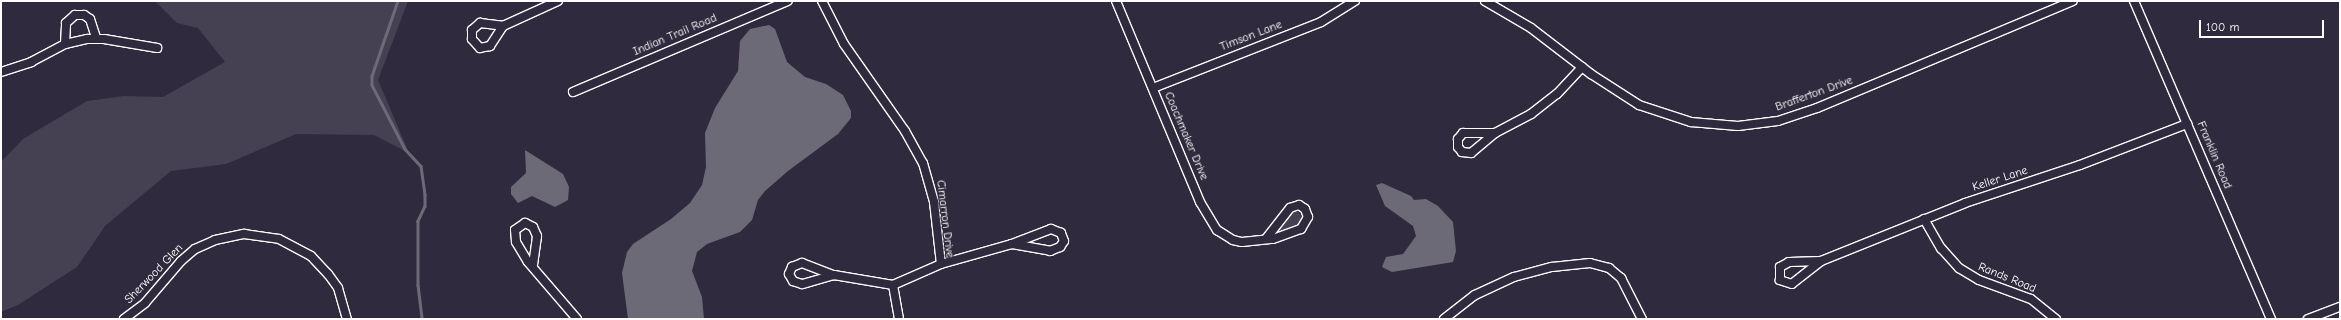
<!DOCTYPE html>
<html>
<head>
<meta charset="utf-8">
<style>
	body { margin:0 }
	#map { position:relative; width:2341px; height:320px; overflow:hidden; background:#2f2a3d; font-family:"Comic Neue",sans-serif }
	div>[style] { position:absolute }
	.green>* { inset:0; background:#464152 }
	.water>* { inset:0; background:#6d6a77 }
	.stream>* { height:2.5px; margin:-1.25px; padding:0 1.25px; transform-origin:1.25px; border-radius:1.25px; background:#6d6a77 }
	.roads { filter:drop-shadow(1px 0 #fff) drop-shadow(-1px 0 #fff) drop-shadow(0 1px #fff) drop-shadow(0 -1px #fff) }
	.minor>* { height:8px; margin:-4px; padding:0 4px; transform-origin:4px; border-radius:4px; background:#2f2a3d }
	span { translate:-50% -50%; white-space:nowrap; text-align:center; line-height:1.15; -webkit-text-stroke:3px #2f2a3d; paint-order:stroke }
	.street-label { font-size:12px; color:#fff }
	.frame { position:absolute; inset:0; border:2px solid #fff; pointer-events:none }
	.scale { position:absolute; left:2199px; top:20px; width:125px; height:18px; box-sizing:border-box; border:2px solid #fff; border-top:0; padding-left:5px; font-size:12px; line-height:14px; white-space:nowrap; color:#fff; -webkit-text-stroke:3px #2f2a3d; paint-order:stroke }
</style>
</head>
<body>
<div id="map">
	<div class="green">
		<i style="clip-path:polygon(155px 1px,408px 1px,378px 80px,409px 153px,374px 135px,296px 134px,226px 164px,171px 171px,105px 226px,77px 267px,18px 305px,1px 312px,1px 162px,23px 139px,87px 101px,124px 96px,163px 97px,225px 62px,198px 28px,177px 23px)"></i>
		<i style="clip-path:polygon(1297px 211px,1303px 217px,1300px 225px,1276px 234px,1290px 214px)"></i>
	</div>
	<div class="water">
		<i style="clip-path:polygon(769px 25px,775px 29px,787px 62px,805px 77px,826px 84px,843px 95px,851px 111px,851px 118px,838px 134px,788px 171px,765px 191px,758px 200px,752px 220px,740px 232px,707px 244px,697px 252px,692px 271px,702px 297px,704px 319px,628px 319px,622px 273px,627px 252px,633px 244px,671px 219px,690px 203px,702px 185px,706px 167px,705px 133px,715px 108px,738px 71px,740px 41px,750px 29px)"></i>
		<i style="clip-path:polygon(525px 150px,563px 174px,569px 187px,568px 200px,555px 207px,532px 196px,518px 203px,511px 194px,511px 187px,526px 173px)"></i>
		<i style="clip-path:polygon(1382px 183px,1411px 196px,1414px 200px,1426px 199px,1438px 206px,1453px 222px,1456px 251px,1453px 262px,1392px 272px,1382px 267px,1386px 257px,1403px 254px,1416px 236px,1413px 226px,1385px 206px,1376px 185px)"></i>
	</div>
	<div class="stream">
		<i style="left:398px;top:1px;width:79px;rotate:109.1deg"></i>
		<i style="left:372px;top:76px;width:9px;rotate:90deg"></i>
		<i style="left:372px;top:85px;width:72px;rotate:62.7deg"></i>
		<i style="left:405px;top:149px;width:23px;rotate:47deg"></i>
		<i style="left:421px;top:166px;width:29px;rotate:82deg"></i>
		<i style="left:425px;top:195px;width:11px;rotate:90deg"></i>
		<i style="left:425px;top:206px;width:17px;rotate:115deg"></i>
		<i style="left:418px;top:221px;width:64px;rotate:90deg"></i>
		<i style="left:418px;top:285px;width:34px;rotate:83deg"></i>
	</div>
	<div class="roads">
		<div class="minor">
			<i style="left:822px;top:1px;width:48px;rotate:62.9deg"></i>
			<i style="left:844px;top:44px;width:106px;rotate:55deg"></i>
			<i style="left:905px;top:131px;width:37px;rotate:61deg"></i>
			<i style="left:923px;top:163px;width:41px;rotate:74.2deg"></i>
			<i style="left:934px;top:202px;width:62px;rotate:83.6deg"></i>
			<i style="left:1116px;top:1px;width:218px;rotate:67.3deg"></i>
			<i style="left:1200px;top:202px;width:33px;rotate:59deg"></i>
			<i style="left:1217px;top:230px;width:19px;rotate:32deg"></i>
			<i style="left:1233px;top:240px;width:9px;rotate:13deg"></i>
			<i style="left:1242px;top:242px;width:31px;rotate:-6deg"></i>
			<i style="left:1273px;top:239px;width:30px;rotate:-20deg"></i>
			<i style="left:1301px;top:229px;width:14px;rotate:-60deg"></i>
			<i style="left:1308px;top:217px;width:9px;rotate:-111deg"></i>
			<i style="left:1305px;top:209px;width:7px;rotate:-146deg"></i>
			<i style="left:1299px;top:205px;width:9px;rotate:162deg"></i>
			<i style="left:1290px;top:208px;width:39px;rotate:128deg"></i>
			<i style="left:1485px;top:1px;width:53px;rotate:30.4deg"></i>
			<i style="left:1531px;top:28px;width:76px;rotate:37.5deg"></i>
			<i style="left:1591px;top:74px;width:57px;rotate:32.9deg"></i>
			<i style="left:1639px;top:105px;width:55px;rotate:18.1deg"></i>
			<i style="left:1691px;top:122px;width:47px;rotate:4.9deg"></i>
			<i style="left:1738px;top:126px;width:40px;rotate:-7.1deg"></i>
			<i style="left:1778px;top:121px;width:41px;rotate:-18.4deg"></i>
			<i style="left:1817px;top:108px;width:277px;rotate:-22.7deg"></i>
			<i style="left:2134px;top:1px;width:346px;rotate:66.7deg"></i>
			<i style="left:503px;top:26px;width:24px;rotate:123deg"></i>
			<i style="left:490px;top:46px;width:10px;rotate:169deg"></i>
			<i style="left:480px;top:48px;width:12px;rotate:-132deg"></i>
			<i style="left:472px;top:39px;width:9px;rotate:-90deg"></i>
			<i style="left:472px;top:30px;width:11px;rotate:-41deg"></i>
			<i style="left:480px;top:23px;width:23px;rotate:7deg"></i>
			<i style="left:503px;top:26px;width:60px;rotate:-24.4deg"></i>
			<i style="left:65px;top:44px;width:21px;rotate:-87deg"></i>
			<i style="left:66px;top:23px;width:12px;rotate:-42deg"></i>
			<i style="left:75px;top:15px;width:9px"></i>
			<i style="left:84px;top:15px;width:7px;rotate:34deg"></i>
			<i style="left:90px;top:19px;width:20px;rotate:72deg"></i>
			<i style="left:1px;top:72px;width:32px;rotate:-18deg"></i>
			<i style="left:31px;top:62px;width:38px;rotate:-28deg"></i>
			<i style="left:65px;top:44px;width:23px;rotate:-13deg"></i>
			<i style="left:87px;top:39px;width:17px"></i>
			<i style="left:104px;top:39px;width:54px;rotate:9.6deg"></i>
			<i style="left:1153px;top:88px;width:180px;rotate:-21.4deg"></i>
			<i style="left:1321px;top:22px;width:40px;rotate:-32deg"></i>
			<i style="left:573px;top:92px;width:233px;rotate:-23deg"></i>
			<i style="left:1495px;top:133px;width:31px;rotate:140deg"></i>
			<i style="left:1471px;top:153px;width:9px;rotate:-174deg"></i>
			<i style="left:1462px;top:152px;width:6px;rotate:-129deg"></i>
			<i style="left:1458px;top:147px;width:8px;rotate:-90deg"></i>
			<i style="left:1458px;top:139px;width:8px;rotate:-50deg"></i>
			<i style="left:1463px;top:133px;width:32px"></i>
			<i style="left:1495px;top:133px;width:41px;rotate:-27.8deg"></i>
			<i style="left:1531px;top:114px;width:33px;rotate:-38deg"></i>
			<i style="left:1557px;top:94px;width:37px;rotate:-47deg"></i>
			<i style="left:1924px;top:219px;width:34px;rotate:60deg"></i>
			<i style="left:1941px;top:248px;width:27px;rotate:48deg"></i>
			<i style="left:1959px;top:268px;width:23px;rotate:31deg"></i>
			<i style="left:1979px;top:280px;width:55px;rotate:20.1deg"></i>
			<i style="left:2031px;top:299px;width:32px;rotate:39deg"></i>
			<i style="left:1821px;top:261px;width:37px;rotate:142deg"></i>
			<i style="left:1792px;top:284px;width:13px;rotate:-162deg"></i>
			<i style="left:1780px;top:280px;width:13px;rotate:-90deg"></i>
			<i style="left:1780px;top:267px;width:10px;rotate:-29deg"></i>
			<i style="left:1789px;top:262px;width:32px;rotate:-2deg"></i>
			<i style="left:1821px;top:261px;width:155px;rotate:-21.9deg"></i>
			<i style="left:1965px;top:203px;width:121px;rotate:-18.3deg"></i>
			<i style="left:2080px;top:165px;width:115px;rotate:-21deg"></i>
			<i style="left:533px;top:265px;width:29px;rotate:-82deg"></i>
			<i style="left:537px;top:236px;width:10px;rotate:-114deg"></i>
			<i style="left:533px;top:227px;width:9px;rotate:-153deg"></i>
			<i style="left:525px;top:223px;width:12px;rotate:145deg"></i>
			<i style="left:515px;top:230px;width:12px;rotate:85deg"></i>
			<i style="left:516px;top:242px;width:23px;rotate:59deg"></i>
			<i style="left:528px;top:262px;width:75px;rotate:49.3deg"></i>
			<i style="left:834px;top:275px;width:33px;rotate:164deg"></i>
			<i style="left:802px;top:284px;width:9px;rotate:-162deg"></i>
			<i style="left:793px;top:281px;width:8px;rotate:-120deg"></i>
			<i style="left:789px;top:274px;width:8px;rotate:-67deg"></i>
			<i style="left:792px;top:267px;width:11px;rotate:-22deg"></i>
			<i style="left:802px;top:263px;width:34px;rotate:21deg"></i>
			<i style="left:834px;top:275px;width:60px;rotate:9.6deg"></i>
			<i style="left:893px;top:285px;width:52px;rotate:-23.6deg"></i>
			<i style="left:941px;top:264px;width:74px;rotate:-15.7deg"></i>
			<i style="left:1012px;top:244px;width:39px;rotate:10deg"></i>
			<i style="left:1050px;top:251px;width:11px;rotate:-22deg"></i>
			<i style="left:1060px;top:247px;width:7px;rotate:-56deg"></i>
			<i style="left:1064px;top:241px;width:9px;rotate:-111deg"></i>
			<i style="left:1061px;top:233px;width:11px;rotate:-158deg"></i>
			<i style="left:1051px;top:229px;width:42px;rotate:159deg"></i>
			<i style="left:893px;top:285px;width:35px;rotate:80deg"></i>
			<i style="left:124px;top:319px;width:26px;rotate:-37deg"></i>
			<i style="left:145px;top:303px;width:55px;rotate:-49.4deg"></i>
			<i style="left:181px;top:261px;width:18px;rotate:-41deg"></i>
			<i style="left:195px;top:249px;width:22px;rotate:-24deg"></i>
			<i style="left:215px;top:240px;width:30px;rotate:-12deg"></i>
			<i style="left:244px;top:234px;width:35px;rotate:8deg"></i>
			<i style="left:279px;top:239px;width:36px;rotate:28deg"></i>
			<i style="left:311px;top:256px;width:25px;rotate:47deg"></i>
			<i style="left:328px;top:274px;width:17px;rotate:54deg"></i>
			<i style="left:338px;top:288px;width:32px;rotate:74deg"></i>
			<i style="left:1444px;top:319px;width:39px;rotate:-38deg"></i>
			<i style="left:1475px;top:295px;width:43px;rotate:-24.8deg"></i>
			<i style="left:1514px;top:277px;width:39px;rotate:-15deg"></i>
			<i style="left:1552px;top:267px;width:38px;rotate:-6deg"></i>
			<i style="left:1590px;top:263px;width:20px;rotate:15deg"></i>
			<i style="left:1609px;top:268px;width:16px;rotate:40deg"></i>
			<i style="left:1621px;top:278px;width:46px;rotate:62.9deg"></i>
			<i style="left:2308px;top:319px;width:34px;rotate:-21deg"></i>
		</div>
	</div>
	<div class="street-label">
		<span style="left:675px;top:35px;rotate:-23deg">Indian Trail Road</span>
		<span style="left:1251px;top:36px;rotate:-21deg">Timson Lane</span>
		<span style="left:1814px;top:94px;rotate:-20deg">Brafferton Drive</span>
		<span style="left:1186px;top:136px;rotate:67deg">Coachmaker Drive</span>
		<span style="left:2214px;top:155px;rotate:67deg">Franklin Road</span>
		<span style="left:2000px;top:179px;rotate:-18deg">Keller Lane</span>
		<span style="left:945px;top:219px;rotate:83deg">Cimarron Drive</span>
		<span style="left:154px;top:274px;rotate:-46deg">Sherwood Glen</span>
		<span style="left:2007px;top:278px;rotate:22deg">Rands Road</span>
	</div>
	<div class="frame"></div>
	<div class="scale">100 m</div>
</div>
</body>
</html>
